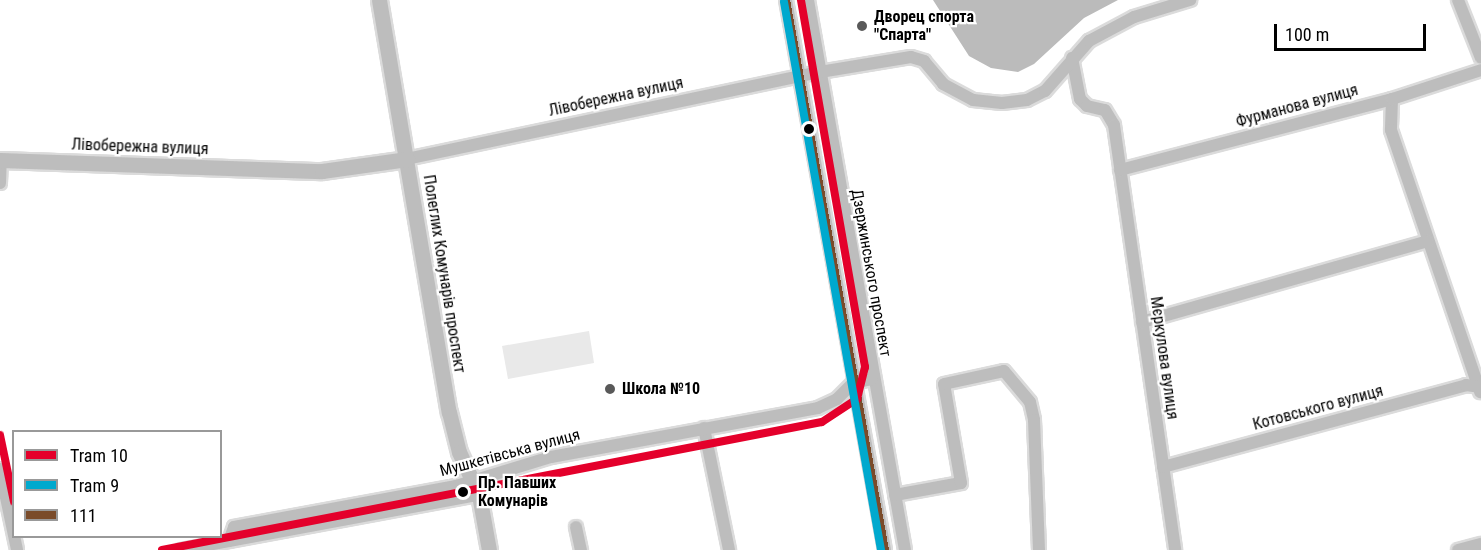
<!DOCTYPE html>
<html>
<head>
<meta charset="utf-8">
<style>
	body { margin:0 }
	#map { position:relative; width:1481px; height:550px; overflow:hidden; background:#fff; font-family:"Roboto Condensed",sans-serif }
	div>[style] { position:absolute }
	.green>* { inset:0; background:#e9e9e9 }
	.water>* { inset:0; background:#bbb }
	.roads { filter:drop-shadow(2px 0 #dbdbdb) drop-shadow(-2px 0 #dbdbdb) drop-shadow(0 2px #dbdbdb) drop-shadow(0 -2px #dbdbdb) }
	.minor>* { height:12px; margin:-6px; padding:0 6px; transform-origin:6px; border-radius:6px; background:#bdbdbd }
	.major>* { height:15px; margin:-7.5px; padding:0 7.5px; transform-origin:7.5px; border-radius:7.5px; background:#bdbdbd }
	.bus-1>* { height:8px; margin:-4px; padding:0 4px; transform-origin:4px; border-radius:4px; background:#7a4b2a }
	.tram-1>* { height:8px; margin:-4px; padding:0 4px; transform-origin:4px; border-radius:4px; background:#e4002b }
	.tram-2>* { height:8px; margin:-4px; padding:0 4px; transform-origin:4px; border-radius:4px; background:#00a9ce }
	.dots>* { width:16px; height:16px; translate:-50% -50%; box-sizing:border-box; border:3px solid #fff; border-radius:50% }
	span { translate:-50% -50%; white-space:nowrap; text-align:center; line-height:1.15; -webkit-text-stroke:4.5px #fff; paint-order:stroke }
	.poi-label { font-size:16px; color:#000; font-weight:700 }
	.left { translate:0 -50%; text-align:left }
	.street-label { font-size:16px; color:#000 }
	.stop-label { font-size:16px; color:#000; font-weight:700 }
	.legend { position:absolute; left:12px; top:430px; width:210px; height:108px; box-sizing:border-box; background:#fff; border:2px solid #999; margin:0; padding:8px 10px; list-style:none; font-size:18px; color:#000 }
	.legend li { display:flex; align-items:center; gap:12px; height:30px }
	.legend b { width:30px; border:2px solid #999 }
	.scale { position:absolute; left:1274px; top:24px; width:152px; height:27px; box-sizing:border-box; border:3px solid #000; border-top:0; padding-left:8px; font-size:18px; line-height:21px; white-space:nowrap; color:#000; -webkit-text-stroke:4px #fff; paint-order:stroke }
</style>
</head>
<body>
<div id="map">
	<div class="green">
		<i style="clip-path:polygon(589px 331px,594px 363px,508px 379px,502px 346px)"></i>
	</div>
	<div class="water">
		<i style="clip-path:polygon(933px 0,1118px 0,1084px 18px,1034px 64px,1018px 72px,991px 68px,969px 56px)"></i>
	</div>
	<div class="roads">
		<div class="minor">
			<i style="left:786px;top:0;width:559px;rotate:79.8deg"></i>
			<i style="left:808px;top:0;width:558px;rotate:80deg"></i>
			<i style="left:1458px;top:0;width:62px;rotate:68.4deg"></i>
			<i style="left:1072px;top:58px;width:42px;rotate:79deg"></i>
			<i style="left:1080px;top:99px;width:10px;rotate:45deg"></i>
			<i style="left:1087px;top:106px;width:18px;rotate:13deg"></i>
			<i style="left:1105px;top:110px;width:17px;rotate:59deg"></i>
			<i style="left:1114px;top:125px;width:429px;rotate:81.8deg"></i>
			<i style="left:1392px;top:99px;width:31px;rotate:92deg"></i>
			<i style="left:1391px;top:130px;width:277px;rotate:71.2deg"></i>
			<i style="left:407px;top:159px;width:422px;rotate:-11.9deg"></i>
			<i style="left:820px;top:72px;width:92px;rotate:-9.4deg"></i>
			<i style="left:911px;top:57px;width:14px;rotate:17deg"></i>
			<i style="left:924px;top:61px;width:30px;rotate:50deg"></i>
			<i style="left:943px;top:84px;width:34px;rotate:28deg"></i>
			<i style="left:973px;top:100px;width:29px;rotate:6deg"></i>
			<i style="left:1002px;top:103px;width:25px;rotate:-7deg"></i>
			<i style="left:1027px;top:100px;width:20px;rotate:-27deg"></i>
			<i style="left:1045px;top:91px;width:67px;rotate:-48.7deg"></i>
			<i style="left:1089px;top:41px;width:51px;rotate:-28.1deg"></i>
			<i style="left:1134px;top:17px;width:59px;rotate:-16.9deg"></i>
			<i style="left:1120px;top:170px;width:281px;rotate:-14.6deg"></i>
			<i style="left:1392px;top:99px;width:94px;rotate:-18deg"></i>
			<i style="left:0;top:183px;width:23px;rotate:-88deg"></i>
			<i style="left:1142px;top:322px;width:297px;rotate:-15.8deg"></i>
			<i style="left:704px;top:428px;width:125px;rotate:78.4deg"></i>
			<i style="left:1163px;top:467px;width:314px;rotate:-15.1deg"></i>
			<i style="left:1466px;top:385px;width:15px;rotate:8deg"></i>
			<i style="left:0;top:469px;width:83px;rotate:78.1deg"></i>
			<i style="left:895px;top:495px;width:67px;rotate:-10.3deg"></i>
			<i style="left:961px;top:483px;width:100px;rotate:-99.7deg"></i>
			<i style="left:944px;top:384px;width:61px;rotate:-12.2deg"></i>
			<i style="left:1004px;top:371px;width:40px;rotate:50deg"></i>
			<i style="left:1030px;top:402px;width:18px;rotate:77deg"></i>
			<i style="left:1034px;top:420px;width:130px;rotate:87.8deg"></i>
			<i style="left:576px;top:527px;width:24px;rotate:78deg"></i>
			<i style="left:229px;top:541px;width:15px;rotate:-70deg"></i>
			<i style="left:234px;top:527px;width:226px;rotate:-10.5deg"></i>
			<i style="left:456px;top:486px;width:99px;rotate:-17deg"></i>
			<i style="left:551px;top:457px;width:271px;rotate:-10.4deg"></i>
			<i style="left:818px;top:408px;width:21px;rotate:-25deg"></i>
			<i style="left:837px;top:399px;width:23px;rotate:-45deg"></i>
			<i style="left:853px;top:383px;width:19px;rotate:-12deg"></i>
			<i style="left:181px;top:550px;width:303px;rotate:-10.5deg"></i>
			<i style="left:1458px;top:550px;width:24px;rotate:-15deg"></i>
		</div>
		<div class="major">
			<i style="left:379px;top:0;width:418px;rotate:80.4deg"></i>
			<i style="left:449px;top:412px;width:41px;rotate:76deg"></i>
			<i style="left:459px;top:452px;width:47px;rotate:65.1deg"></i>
			<i style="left:479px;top:495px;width:56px;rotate:79.7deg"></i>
			<i style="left:0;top:160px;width:322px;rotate:2deg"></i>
			<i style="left:322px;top:171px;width:86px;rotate:-8deg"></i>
		</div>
	</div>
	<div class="bus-1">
		<i style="left:786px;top:0;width:559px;rotate:79.8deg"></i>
	</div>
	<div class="tram-1">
		<i style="left:0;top:435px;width:68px;rotate:78.2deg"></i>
		<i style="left:162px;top:550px;width:672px;rotate:-10.98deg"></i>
		<i style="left:822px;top:422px;width:42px;rotate:-33.3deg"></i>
		<i style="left:857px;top:399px;width:33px;rotate:-76deg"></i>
		<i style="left:865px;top:367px;width:373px;rotate:-99.9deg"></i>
	</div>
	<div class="tram-2">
		<i style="left:784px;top:2px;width:557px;rotate:79.96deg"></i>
	</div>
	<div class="dots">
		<i style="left:862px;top:26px;background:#595959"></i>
		<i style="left:809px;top:129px;background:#000"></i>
		<i style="left:610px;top:389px;background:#595959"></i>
		<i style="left:463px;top:492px;background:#000"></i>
	</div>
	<div class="poi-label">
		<span class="left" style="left:874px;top:26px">Дворец спорта<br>"Спарта"</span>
		<span class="left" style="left:622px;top:389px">Школа №10</span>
	</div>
	<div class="street-label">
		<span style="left:616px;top:97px;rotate:-12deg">Лівобережна вулиця</span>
		<span style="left:1297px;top:106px;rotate:-15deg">Фурманова вулиця</span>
		<span style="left:140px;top:147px;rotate:2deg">Лівобережна вулиця</span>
		<span style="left:871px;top:273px;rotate:80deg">Дзержинського проспект</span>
		<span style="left:444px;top:274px;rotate:81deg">Полеглих Комунарів проспект</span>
		<span style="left:1164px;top:358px;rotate:82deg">Мєркулова вулиця</span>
		<span style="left:1318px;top:408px;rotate:-15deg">Котовського вулиця</span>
		<span style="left:510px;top:453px;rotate:-15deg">Мушкетівська вулиця</span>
	</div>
	<div class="stop-label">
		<span class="left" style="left:478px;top:492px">Пр. Павших<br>Комунарiв</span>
	</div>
	<ul class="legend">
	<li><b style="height:8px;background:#e4002b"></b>Tram 10</li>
	<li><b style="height:8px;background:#00a9ce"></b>Tram 9</li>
	<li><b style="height:8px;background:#7a4b2a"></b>111</li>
	</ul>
	<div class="scale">100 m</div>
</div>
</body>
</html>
